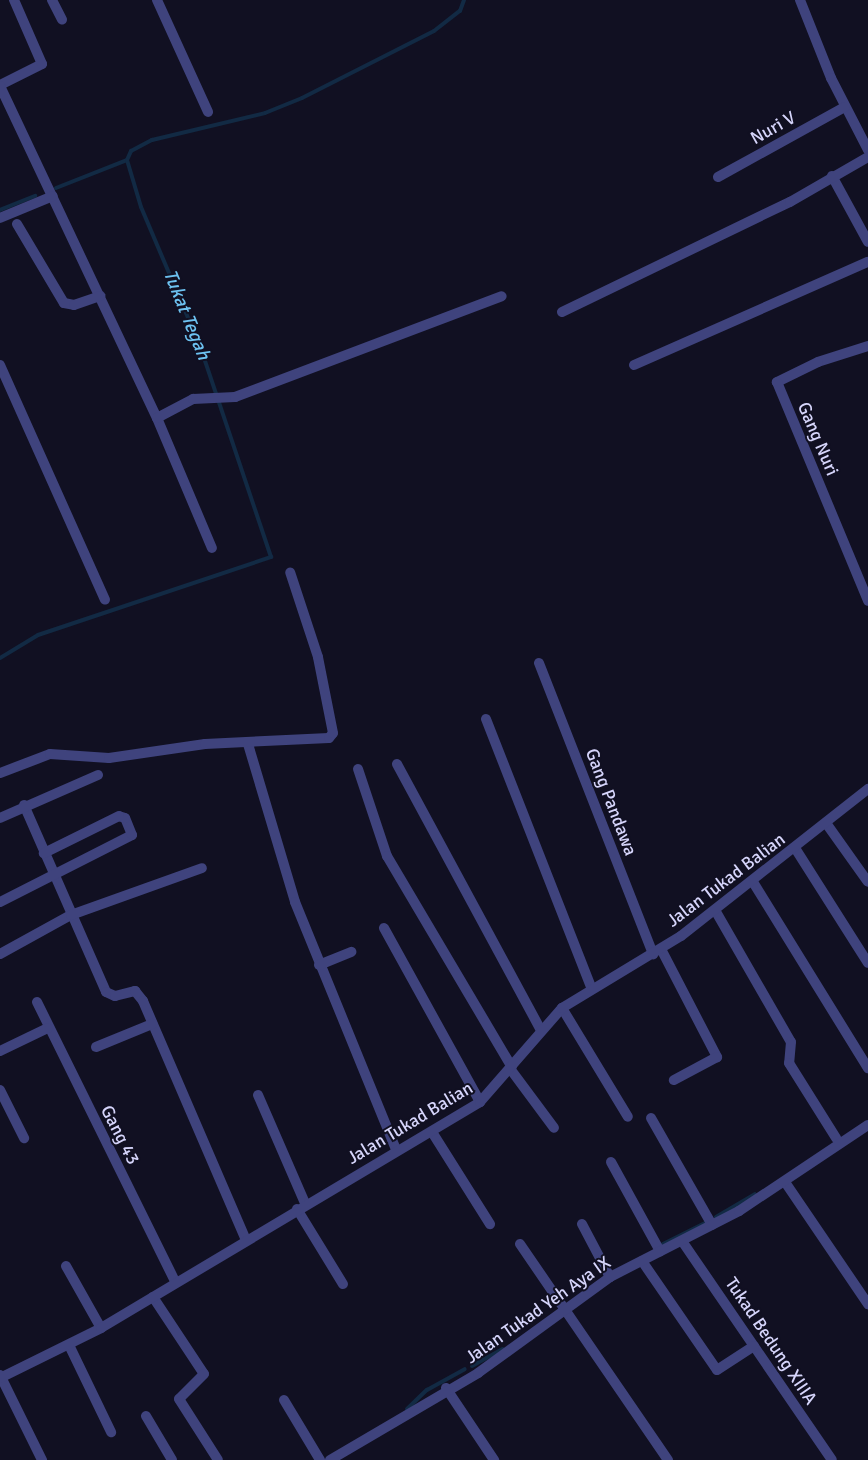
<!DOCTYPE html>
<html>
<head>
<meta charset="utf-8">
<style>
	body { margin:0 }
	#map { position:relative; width:868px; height:1460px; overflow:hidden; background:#111022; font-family:Signika,sans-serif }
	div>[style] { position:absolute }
	.stream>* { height:4px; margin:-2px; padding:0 2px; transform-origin:2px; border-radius:2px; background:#122a44 }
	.minor>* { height:10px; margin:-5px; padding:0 5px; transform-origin:5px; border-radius:5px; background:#3f437d }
	.tertiary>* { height:10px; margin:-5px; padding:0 5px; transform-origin:5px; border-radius:5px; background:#3f437d }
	span { translate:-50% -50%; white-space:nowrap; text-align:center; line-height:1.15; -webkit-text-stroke:4px #111022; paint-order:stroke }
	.street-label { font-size:18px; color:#d6d5fb }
	.water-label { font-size:19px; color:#6dc2f1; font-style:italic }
</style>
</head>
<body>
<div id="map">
	<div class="stream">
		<i style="left:56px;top:188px;width:76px;rotate:-21.5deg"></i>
		<i style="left:0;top:210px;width:38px;rotate:-22deg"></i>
		<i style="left:0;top:658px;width:44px;rotate:-31.2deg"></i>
		<i style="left:38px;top:635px;width:246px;rotate:-18.5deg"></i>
		<i style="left:271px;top:557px;width:223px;rotate:-108.6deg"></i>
		<i style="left:200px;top:346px;width:151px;rotate:-113deg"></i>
		<i style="left:141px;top:207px;width:49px;rotate:-106.6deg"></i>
		<i style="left:127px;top:160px;width:10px;rotate:-66deg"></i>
		<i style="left:131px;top:151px;width:24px;rotate:-28deg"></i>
		<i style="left:152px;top:140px;width:116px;rotate:-13.4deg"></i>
		<i style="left:265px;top:113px;width:40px;rotate:-22deg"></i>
		<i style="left:302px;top:98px;width:148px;rotate:-26.9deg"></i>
		<i style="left:434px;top:31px;width:33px;rotate:-38deg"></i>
		<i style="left:460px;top:11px;width:12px;rotate:-70deg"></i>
		<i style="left:716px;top:1217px;width:45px;rotate:-30.5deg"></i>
		<i style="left:663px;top:1244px;width:47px;rotate:-26.6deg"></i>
		<i style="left:472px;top:1366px;width:35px;rotate:-29deg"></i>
		<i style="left:407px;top:1409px;width:28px;rotate:-44deg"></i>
		<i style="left:427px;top:1390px;width:43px;rotate:-28.9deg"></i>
	</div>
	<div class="minor">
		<i style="left:52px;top:0;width:22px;rotate:63deg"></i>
		<i style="left:157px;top:0;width:123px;rotate:65.5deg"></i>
		<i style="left:800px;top:0;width:84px;rotate:68.3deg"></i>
		<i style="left:831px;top:78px;width:81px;rotate:62.8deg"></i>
		<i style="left:0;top:85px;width:47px;rotate:-26.6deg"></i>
		<i style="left:42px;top:64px;width:70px;rotate:-113.6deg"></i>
		<i style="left:0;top:86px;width:367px;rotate:64.7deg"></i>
		<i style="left:157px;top:418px;width:141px;rotate:67.1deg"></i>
		<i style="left:832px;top:176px;width:75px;rotate:61.4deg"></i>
		<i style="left:718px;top:177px;width:145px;rotate:-28.9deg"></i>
		<i style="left:0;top:218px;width:57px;rotate:-22.5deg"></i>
		<i style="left:17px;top:224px;width:92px;rotate:59.3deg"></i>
		<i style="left:64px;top:303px;width:10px;rotate:11deg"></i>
		<i style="left:74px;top:305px;width:28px;rotate:-19deg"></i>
		<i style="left:562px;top:312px;width:253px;rotate:-25.8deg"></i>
		<i style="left:790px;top:202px;width:90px;rotate:-30deg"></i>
		<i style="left:868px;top:346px;width:52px;rotate:162.3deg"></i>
		<i style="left:818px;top:362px;width:46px;rotate:154deg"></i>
		<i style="left:777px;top:382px;width:237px;rotate:67.4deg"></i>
		<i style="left:0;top:365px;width:257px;rotate:65.9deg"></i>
		<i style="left:634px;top:365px;width:256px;rotate:-23.8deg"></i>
		<i style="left:157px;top:418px;width:41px;rotate:-27.8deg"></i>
		<i style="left:193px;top:399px;width:42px;rotate:-2.7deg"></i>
		<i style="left:235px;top:397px;width:285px;rotate:-20.7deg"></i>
		<i style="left:539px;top:663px;width:313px;rotate:68.6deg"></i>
		<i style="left:486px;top:719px;width:288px;rotate:68.6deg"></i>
		<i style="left:248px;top:744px;width:165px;rotate:73.4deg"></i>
		<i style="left:295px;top:902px;width:268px;rotate:67.8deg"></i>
		<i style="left:397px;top:764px;width:301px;rotate:61.6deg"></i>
		<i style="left:358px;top:769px;width:92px;rotate:71.6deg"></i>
		<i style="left:387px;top:856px;width:245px;rotate:59.4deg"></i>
		<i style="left:0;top:773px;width:53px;rotate:-20.8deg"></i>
		<i style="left:50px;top:754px;width:59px;rotate:3.9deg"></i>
		<i style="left:109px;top:758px;width:97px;rotate:-8.3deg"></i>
		<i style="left:205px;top:744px;width:124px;rotate:-2.8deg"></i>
		<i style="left:329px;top:738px;width:6px;rotate:-51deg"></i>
		<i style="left:333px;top:733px;width:77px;rotate:-101.2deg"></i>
		<i style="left:318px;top:657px;width:89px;rotate:-108.2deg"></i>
		<i style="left:24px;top:805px;width:204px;rotate:66.3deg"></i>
		<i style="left:106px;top:992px;width:10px;rotate:24deg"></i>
		<i style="left:115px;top:996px;width:21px;rotate:-14deg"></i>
		<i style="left:135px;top:991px;width:13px;rotate:51deg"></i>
		<i style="left:143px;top:1001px;width:260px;rotate:66.7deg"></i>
		<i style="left:0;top:818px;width:107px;rotate:-23.7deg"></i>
		<i style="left:826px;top:823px;width:72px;rotate:54.6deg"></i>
		<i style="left:795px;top:848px;width:136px;rotate:57.6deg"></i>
		<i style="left:753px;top:882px;width:219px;rotate:58.3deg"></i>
		<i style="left:0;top:902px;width:148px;rotate:-26.9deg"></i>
		<i style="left:132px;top:835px;width:18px;rotate:-112deg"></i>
		<i style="left:125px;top:818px;width:6px;rotate:-162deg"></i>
		<i style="left:119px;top:816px;width:84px;rotate:153.7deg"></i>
		<i style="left:715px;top:910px;width:152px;rotate:60.1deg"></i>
		<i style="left:791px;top:1042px;width:21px;rotate:95deg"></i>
		<i style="left:789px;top:1063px;width:89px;rotate:57.9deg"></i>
		<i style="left:384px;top:928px;width:199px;rotate:61.1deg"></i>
		<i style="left:661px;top:949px;width:122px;rotate:62.6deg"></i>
		<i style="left:717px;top:1057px;width:49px;rotate:151.9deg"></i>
		<i style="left:0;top:954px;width:81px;rotate:-28.8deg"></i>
		<i style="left:71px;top:915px;width:139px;rotate:-19.7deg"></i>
		<i style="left:319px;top:965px;width:35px;rotate:-22deg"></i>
		<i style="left:37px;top:1002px;width:313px;rotate:63.7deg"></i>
		<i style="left:562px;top:1008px;width:127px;rotate:58.8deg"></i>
		<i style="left:96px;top:1047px;width:61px;rotate:-22.3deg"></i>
		<i style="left:0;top:1051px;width:53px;rotate:-25.6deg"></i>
		<i style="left:511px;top:1070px;width:72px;rotate:53.4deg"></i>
		<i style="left:0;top:1090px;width:54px;rotate:63.4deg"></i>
		<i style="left:258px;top:1095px;width:118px;rotate:66.5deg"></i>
		<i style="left:651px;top:1118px;width:123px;rotate:60.3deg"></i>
		<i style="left:432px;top:1132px;width:109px;rotate:57.8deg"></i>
		<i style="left:611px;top:1162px;width:102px;rotate:61.2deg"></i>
		<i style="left:785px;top:1182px;width:148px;rotate:55.8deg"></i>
		<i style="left:297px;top:1209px;width:88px;rotate:58.5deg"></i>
		<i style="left:582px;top:1224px;width:60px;rotate:62.2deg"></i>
		<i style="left:682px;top:1241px;width:265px;rotate:55.6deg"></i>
		<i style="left:520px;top:1244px;width:262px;rotate:55.6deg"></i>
		<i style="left:642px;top:1261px;width:132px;rotate:55.5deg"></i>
		<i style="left:717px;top:1370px;width:44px;rotate:-33deg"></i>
		<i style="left:66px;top:1266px;width:71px;rotate:60.6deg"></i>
		<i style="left:153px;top:1297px;width:92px;rotate:56.5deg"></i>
		<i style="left:204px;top:1374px;width:35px;rotate:135deg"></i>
		<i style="left:179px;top:1399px;width:72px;rotate:57.4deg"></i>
		<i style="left:69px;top:1345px;width:97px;rotate:64.2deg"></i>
		<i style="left:0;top:1375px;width:95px;rotate:63.7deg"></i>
		<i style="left:446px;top:1388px;width:87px;rotate:56.3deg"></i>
		<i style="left:284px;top:1400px;width:70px;rotate:59deg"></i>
		<i style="left:146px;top:1416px;width:51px;rotate:59.4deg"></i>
		<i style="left:330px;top:1460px;width:172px;rotate:-30.4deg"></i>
		<i style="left:478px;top:1373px;width:163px;rotate:-36deg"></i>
		<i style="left:610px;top:1277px;width:145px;rotate:-27.1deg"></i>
		<i style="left:739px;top:1211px;width:155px;rotate:-33.7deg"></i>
	</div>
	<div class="tertiary">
		<i style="left:0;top:1378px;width:113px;rotate:-26.3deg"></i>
		<i style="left:101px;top:1328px;width:441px;rotate:-30.8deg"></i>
		<i style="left:480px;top:1102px;width:125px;rotate:-48.9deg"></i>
		<i style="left:562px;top:1008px;width:139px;rotate:-31.2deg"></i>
		<i style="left:681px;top:936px;width:238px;rotate:-38.2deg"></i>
	</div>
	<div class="street-label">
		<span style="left:773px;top:128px;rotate:-29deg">Nuri V</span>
		<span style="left:818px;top:439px;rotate:67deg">Gang Nuri</span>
		<span style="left:611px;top:802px;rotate:69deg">Gang Pandawa</span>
		<span style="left:726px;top:880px;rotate:-37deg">Jalan Tukad Balian</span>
		<span style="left:410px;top:1123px;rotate:-31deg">Jalan Tukad Balian</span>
		<span style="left:120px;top:1135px;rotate:63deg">Gang 43</span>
		<span style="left:538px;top:1310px;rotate:-35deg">Jalan Tukad Yeh Aya IX</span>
		<span style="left:771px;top:1341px;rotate:56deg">Tukad Bedung XIIIA</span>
	</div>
	<div class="water-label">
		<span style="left:186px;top:315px;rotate:68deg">Tukat Tegah</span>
	</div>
</div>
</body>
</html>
